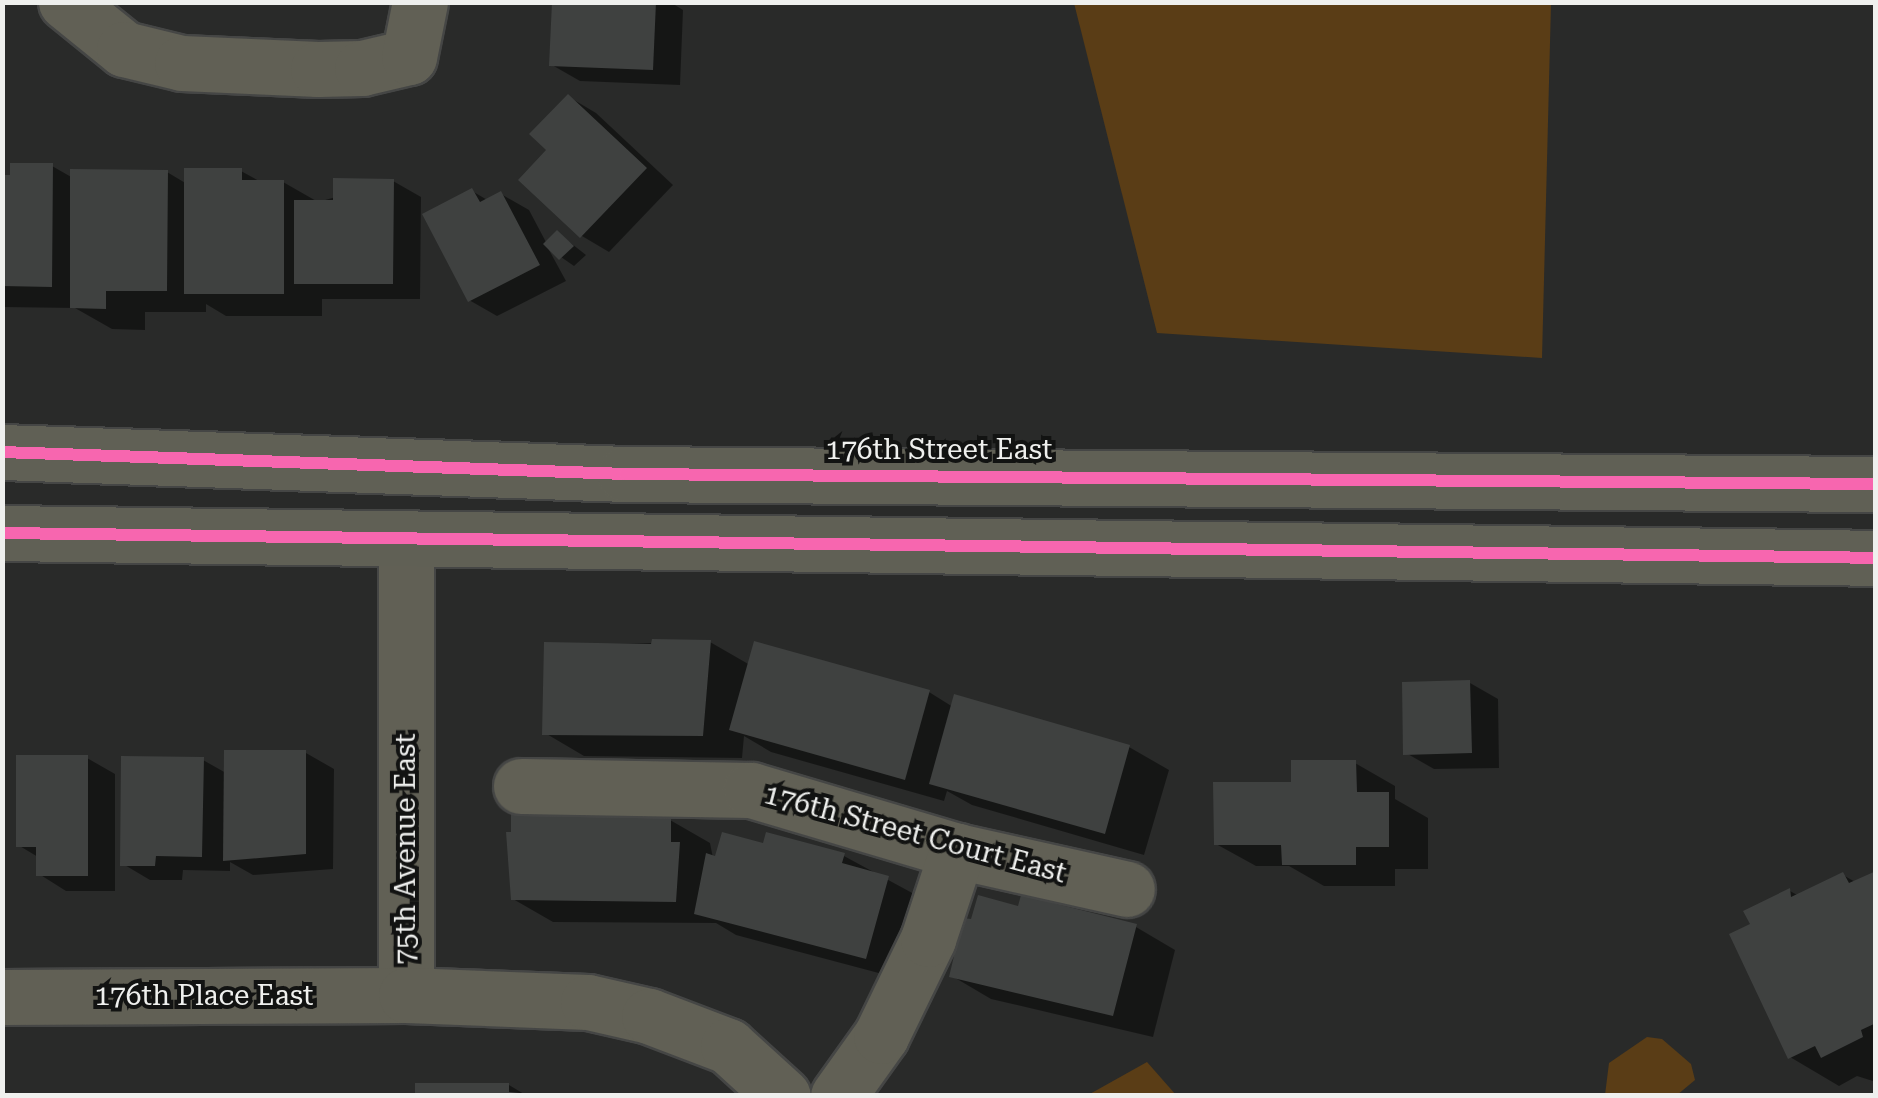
<!DOCTYPE html>
<html>
<head>
<meta charset="utf-8">
<style>
	body { margin:0 }
	#map { position:relative; width:1878px; height:1098px; overflow:hidden; background:#292a29; font-family:"Roboto Serif",serif }
	div>[style] { position:absolute }
	.green>* { inset:0; background:#5a3d16 }
	.shadow>* { inset:0; background:#0007 }
	.building>* { inset:0; background:#3f4140 }
	.roads { filter:drop-shadow(2px 0 #454645) drop-shadow(-2px 0 #454645) drop-shadow(0 2px #454645) drop-shadow(0 -2px #454645) }
	.street>* { height:55px; margin:-27.5px; padding:0 27.5px; transform-origin:27.5px; border-radius:27.5px; background:#616055 }
	.primary>* { height:55px; margin:-27.5px; padding:0 27.5px; transform-origin:27.5px; border-radius:27.5px; background:#606055 }
	.cycleway>* { height:12px; margin:-6px; padding:0 6px; transform-origin:6px; border-radius:6px; background:#f766af }
	span { translate:-50% -50%; white-space:nowrap; text-align:center; line-height:1.15; -webkit-text-stroke:8px #121312; paint-order:stroke }
	.street-label { font-size:28px; color:#eff0ee }
	.frame { position:absolute; inset:0; border:5px solid #eff0ee; pointer-events:none }
</style>
</head>
<body>
<div id="map">
	<div class="green">
		<i style="clip-path:polygon(1074px 3px,1551px 3px,1542px 358px,1157px 333px)"></i>
		<i style="clip-path:polygon(1647px 1037px,1662px 1039px,1691px 1064px,1695px 1080px,1677px 1095px,1605px 1095px,1609px 1063px)"></i>
		<i style="clip-path:polygon(1147px 1062px,1176px 1095px,1088px 1095px)"></i>
	</div>
	<div class="shadow">
		<i style="clip-path:polygon(554px 2px,670px 2px,683px 10px,680px 85px,580px 81px,552px 65px)"></i>
		<i style="clip-path:polygon(569px 97px,596px 113px,673px 185px,609px 252px,582px 236px,549px 150px)"></i>
		<i style="clip-path:polygon(52px 166px,73px 178px,167px 172px,187px 184px,241px 171px,261px 182px,283px 182px,318px 202px,393px 181px,421px 197px,420px 299px,322px 299px,322px 316px,226px 316px,206px 304px,206px 312px,145px 312px,145px 330px,112px 329px,75px 308px,2px 307px,2px 177px)"></i>
		<i style="clip-path:polygon(472px 191px,489px 201px,501px 194px,529px 210px,547px 244px,558px 233px,586px 255px,574px 266px,548px 248px,566px 281px,497px 316px,469px 300px)"></i>
		<i style="clip-path:polygon(710px 642px,750px 665px,929px 692px,953px 707px,1129px 747px,1169px 770px,1144px 855px,972px 805px,947px 791px,944px 801px,771px 752px,744px 736px,742px 758px,584px 756px,545px 733px,546px 645px)"></i>
		<i style="clip-path:polygon(1470px 683px,1498px 699px,1499px 768px,1434px 769px,1406px 753px)"></i>
		<i style="clip-path:polygon(306px 753px,334px 769px,333px 869px,253px 875px,230px 862px,230px 871px,183px 870px,182px 880px,150px 880px,123px 864px,203px 760px,226px 773px)"></i>
		<i style="clip-path:polygon(87px 758px,115px 774px,115px 891px,66px 891px,39px 874px,38px 857px,18px 845px)"></i>
		<i style="clip-path:polygon(1355px 763px,1395px 786px,1395px 799px,1428px 818px,1428px 869px,1395px 869px,1395px 886px,1324px 886px,1289px 866px,1256px 866px,1216px 844px,1293px 785px)"></i>
		<i style="clip-path:polygon(627px 808px,648px 820px,670px 820px,710px 843px,713px 858px,765px 846px,844px 856px,927px 901px,905px 980px,736px 935px,716px 923px,553px 922px,513px 899px)"></i>
		<i style="clip-path:polygon(1876px 874px,1876px 1082px,1857px 1076px,1839px 1086px,1790px 1057px,1753px 926px,1790px 891px,1799px 896px,1843px 875px,1857px 883px)"></i>
		<i style="clip-path:polygon(1020px 909px,1136px 927px,1175px 950px,1153px 1037px,991px 999px,952px 976px)"></i>
		<i style="clip-path:polygon(509px 1085px,524px 1094px,552px 1096px,418px 1096px)"></i>
	</div>
	<div class="building">
		<i style="clip-path:polygon(552px 2px,656px 2px,653px 70px,549px 66px)"></i>
		<i style="clip-path:polygon(568px 94px,647px 168px,580px 238px,518px 180px,546px 150px,529px 134px)"></i>
		<i style="clip-path:polygon(10px 163px,53px 163px,52px 287px,2px 286px,2px 175px,10px 175px)"></i>
		<i style="clip-path:polygon(184px 168px,242px 168px,242px 180px,284px 180px,284px 294px,184px 294px)"></i>
		<i style="clip-path:polygon(70px 169px,168px 170px,167px 291px,106px 291px,106px 309px,70px 308px)"></i>
		<i style="clip-path:polygon(333px 178px,394px 179px,393px 284px,294px 284px,294px 200px,333px 200px)"></i>
		<i style="clip-path:polygon(472px 188px,480px 202px,501px 191px,540px 265px,468px 302px,422px 214px)"></i>
		<i style="clip-path:polygon(557px 230px,574px 246px,559px 260px,543px 244px)"></i>
		<i style="clip-path:polygon(652px 639px,711px 640px,703px 736px,542px 735px,544px 642px,651px 644px)"></i>
		<i style="clip-path:polygon(754px 641px,930px 690px,905px 780px,729px 730px)"></i>
		<i style="clip-path:polygon(1470px 680px,1472px 753px,1403px 755px,1402px 682px)"></i>
		<i style="clip-path:polygon(954px 694px,1130px 745px,1105px 834px,929px 784px)"></i>
		<i style="clip-path:polygon(224px 750px,306px 750px,306px 854px,223px 861px)"></i>
		<i style="clip-path:polygon(16px 755px,88px 755px,88px 876px,36px 876px,36px 847px,16px 847px)"></i>
		<i style="clip-path:polygon(121px 756px,204px 757px,202px 857px,156px 856px,155px 866px,120px 866px)"></i>
		<i style="clip-path:polygon(1291px 760px,1356px 760px,1357px 792px,1389px 792px,1389px 847px,1356px 847px,1356px 865px,1282px 865px,1281px 845px,1214px 845px,1213px 782px,1291px 782px)"></i>
		<i style="clip-path:polygon(511px 806px,628px 806px,629px 817px,671px 817px,671px 842px,680px 842px,676px 902px,511px 900px,506px 832px,511px 832px)"></i>
		<i style="clip-path:polygon(722px 832px,763px 843px,766px 832px,845px 853px,842px 863px,889px 876px,866px 959px,694px 914px,706px 853px,715px 856px)"></i>
		<i style="clip-path:polygon(1876px 871px,1876px 1023px,1861px 1030px,1863px 1037px,1821px 1058px,1815px 1046px,1788px 1059px,1729px 934px,1750px 924px,1743px 911px,1790px 888px,1791px 897px,1843px 872px,1849px 883px)"></i>
		<i style="clip-path:polygon(978px 895px,1018px 906px,1021px 895px,1137px 924px,1113px 1016px,949px 977px,963px 918px,971px 919px)"></i>
		<i style="clip-path:polygon(415px 1083px,509px 1083px,509px 1092px,551px 1096px,415px 1096px)"></i>
	</div>
	<div class="roads">
		<div class="street">
			<i style="left:66px;top:2px;width:75px;rotate:39deg"></i>
			<i style="left:124px;top:49px;width:60px;rotate:13.6deg"></i>
			<i style="left:182px;top:63px;width:136px;rotate:2.5deg"></i>
			<i style="left:318px;top:69px;width:44px;rotate:-1.3deg"></i>
			<i style="left:362px;top:68px;width:48px;rotate:-13.2deg"></i>
			<i style="left:409px;top:57px;width:56px;rotate:-78.7deg"></i>
			<i style="left:521px;top:786px;width:230px;rotate:1deg"></i>
			<i style="left:751px;top:790px;width:215px;rotate:16.5deg"></i>
			<i style="left:957px;top:851px;width:174px;rotate:12.6deg"></i>
			<i style="left:406px;top:995px;width:455px;rotate:-90deg"></i>
			<i style="left:2px;top:997px;width:404px;rotate:-0.3deg"></i>
			<i style="left:406px;top:995px;width:182px;rotate:2.2deg"></i>
			<i style="left:588px;top:1002px;width:63px;rotate:12.9deg"></i>
			<i style="left:649px;top:1016px;width:85px;rotate:20.8deg"></i>
			<i style="left:728px;top:1046px;width:74px;rotate:42.3deg"></i>
			<i style="left:838px;top:1096px;width:74px;rotate:-54.4deg"></i>
			<i style="left:881px;top:1036px;width:108px;rotate:-64.1deg"></i>
			<i style="left:928px;top:939px;width:93px;rotate:-71.8deg"></i>
		</div>
		<div class="primary">
			<i style="left:2px;top:452px;width:623px;rotate:2.02deg"></i>
			<i style="left:625px;top:474px;width:1251px;rotate:0.46deg"></i>
			<i style="left:2px;top:533px;width:1874px;rotate:0.76deg"></i>
		</div>
	</div>
	<div class="cycleway">
		<i style="left:2px;top:452px;width:623px;rotate:2.02deg"></i>
		<i style="left:625px;top:474px;width:1251px;rotate:0.46deg"></i>
		<i style="left:2px;top:533px;width:1874px;rotate:0.76deg"></i>
	</div>
	<div class="street-label">
		<span style="left:939px;top:450px">176th Street East</span>
		<span style="left:915px;top:834px;rotate:15deg">176th Street Court East</span>
		<span style="left:406px;top:849px;rotate:-90deg">75th Avenue East</span>
		<span style="left:204px;top:996px">176th Place East</span>
	</div>
	<div class="frame"></div>
</div>
</body>
</html>
